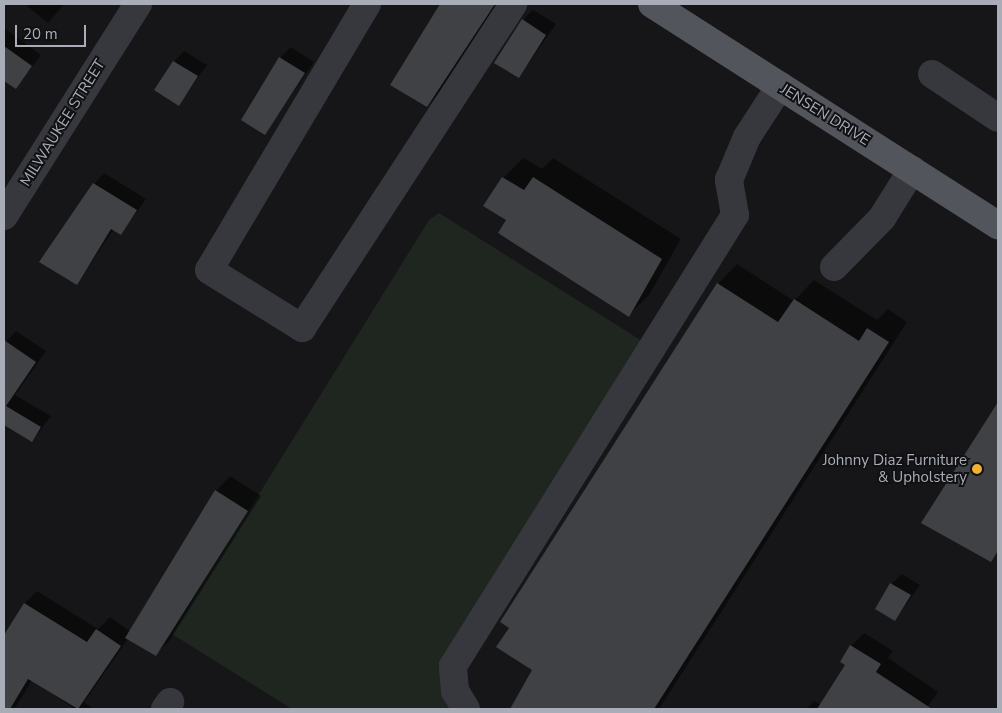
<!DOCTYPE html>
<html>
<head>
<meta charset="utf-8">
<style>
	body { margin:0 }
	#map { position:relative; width:1002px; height:713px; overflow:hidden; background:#161618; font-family:"Nunito Sans",sans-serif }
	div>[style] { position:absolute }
	.green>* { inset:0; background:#1e261f }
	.shadow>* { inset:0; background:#0007 }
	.building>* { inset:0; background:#404145 }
	.minor>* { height:28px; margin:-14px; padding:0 14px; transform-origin:14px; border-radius:14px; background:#37383d }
	.major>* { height:28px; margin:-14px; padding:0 14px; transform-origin:14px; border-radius:14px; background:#53555c }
	.dots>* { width:14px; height:14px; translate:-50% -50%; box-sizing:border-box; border:2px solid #111113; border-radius:50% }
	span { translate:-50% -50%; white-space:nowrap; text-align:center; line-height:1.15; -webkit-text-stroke:4px #111113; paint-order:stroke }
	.street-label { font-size:15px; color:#a8adb8 }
	.poi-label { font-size:15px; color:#a8adb8 }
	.right { translate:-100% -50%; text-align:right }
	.frame { position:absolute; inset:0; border:5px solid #a8adb8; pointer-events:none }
	.scale { position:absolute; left:15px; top:25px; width:71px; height:22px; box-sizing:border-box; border:2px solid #a8adb8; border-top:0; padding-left:6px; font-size:15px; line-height:18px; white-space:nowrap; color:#a8adb8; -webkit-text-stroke:4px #111113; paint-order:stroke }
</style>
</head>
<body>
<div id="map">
	<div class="green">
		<i style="clip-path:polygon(439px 213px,642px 341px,440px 672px,441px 689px,451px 709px,292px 709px,172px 634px,429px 220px)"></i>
	</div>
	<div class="shadow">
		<i style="clip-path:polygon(25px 4px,64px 4px,48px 23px)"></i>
		<i style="clip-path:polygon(442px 4px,499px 4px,442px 90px,427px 106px,392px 84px)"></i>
		<i style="clip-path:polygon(533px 10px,556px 24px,519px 77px,523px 20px)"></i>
		<i style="clip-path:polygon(4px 28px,41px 55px,16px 87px,4px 79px)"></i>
		<i style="clip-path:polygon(291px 47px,314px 62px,265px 133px,280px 58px)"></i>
		<i style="clip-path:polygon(184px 51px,207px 65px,179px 104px,174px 62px)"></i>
		<i style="clip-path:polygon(523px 158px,542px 169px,553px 158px,681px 239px,649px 295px,629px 315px,508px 220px,503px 178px)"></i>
		<i style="clip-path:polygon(104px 173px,146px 199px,121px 233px,114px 229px,77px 283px,94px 184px)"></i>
		<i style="clip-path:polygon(737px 264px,794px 301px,814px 280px,877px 320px,888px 309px,907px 322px,659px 709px,511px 709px,534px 670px,718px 284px)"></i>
		<i style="clip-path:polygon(16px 331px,46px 351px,15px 395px,51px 416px,32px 441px,4px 424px,4px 344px)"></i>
		<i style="clip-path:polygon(998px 407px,998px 553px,991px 560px,993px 412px)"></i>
		<i style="clip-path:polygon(230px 476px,261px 496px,170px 640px,155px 655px,128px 639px,84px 702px,94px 709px,75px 709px,32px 680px,16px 707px,4px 709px,4px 638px,24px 604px,37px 591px,98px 629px,110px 617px,131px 632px,216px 491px)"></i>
		<i style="clip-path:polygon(902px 574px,920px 585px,895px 620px,891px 584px)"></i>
		<i style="clip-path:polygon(864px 633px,893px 651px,888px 658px,938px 692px,926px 709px,887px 709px,864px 694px,855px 709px,806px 709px,814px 701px,821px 705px,846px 664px,851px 646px)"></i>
	</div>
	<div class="building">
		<i style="clip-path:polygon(440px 4px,495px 4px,427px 107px,390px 85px)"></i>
		<i style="clip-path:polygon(522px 19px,546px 35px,519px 78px,494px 63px)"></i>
		<i style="clip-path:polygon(4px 46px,32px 66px,16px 89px,4px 81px)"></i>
		<i style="clip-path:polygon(279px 57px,305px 73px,265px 135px,241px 120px)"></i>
		<i style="clip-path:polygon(173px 61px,198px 76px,179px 106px,154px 90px)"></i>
		<i style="clip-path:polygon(502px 177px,524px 190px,533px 177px,662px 259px,629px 317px,498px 233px,506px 220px,483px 206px)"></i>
		<i style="clip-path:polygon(93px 183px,137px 210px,121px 235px,111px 229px,77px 285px,39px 262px)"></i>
		<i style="clip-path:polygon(717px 283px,778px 322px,794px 299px,859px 341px,867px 328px,889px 342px,654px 709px,510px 709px,532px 670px,496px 647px,509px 628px,500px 622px)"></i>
		<i style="clip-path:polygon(4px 340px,36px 362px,6px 406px,41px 427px,32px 442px,4px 425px)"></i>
		<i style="clip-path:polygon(998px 402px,998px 551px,991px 562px,921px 523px)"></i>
		<i style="clip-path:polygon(215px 490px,248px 511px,156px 656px,125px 638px)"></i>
		<i style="clip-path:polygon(890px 583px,911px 595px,895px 621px,875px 609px)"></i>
		<i style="clip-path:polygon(24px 603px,87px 642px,96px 629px,121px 646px,78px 709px,28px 679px,10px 709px,4px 709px,4px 635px)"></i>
		<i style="clip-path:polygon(850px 645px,881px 664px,876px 672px,932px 709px,817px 709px,845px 665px,840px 662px)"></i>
	</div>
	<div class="minor">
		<i style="left:367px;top:4px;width:309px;rotate:120.7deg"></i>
		<i style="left:209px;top:270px;width:110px;rotate:31.9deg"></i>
		<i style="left:302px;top:328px;width:387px;rotate:-56.9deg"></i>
		<i style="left:932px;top:74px;width:79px;rotate:33.7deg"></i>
		<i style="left:4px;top:216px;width:251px;rotate:-57.7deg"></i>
		<i style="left:834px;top:267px;width:69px;rotate:-45.6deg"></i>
		<i style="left:882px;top:218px;width:57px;rotate:-58deg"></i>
		<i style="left:165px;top:709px;width:9px;rotate:-54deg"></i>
		<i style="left:466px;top:709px;width:21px;rotate:-121deg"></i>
		<i style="left:455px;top:691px;width:25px;rotate:-95deg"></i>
		<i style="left:453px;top:666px;width:532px;rotate:-57.98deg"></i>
		<i style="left:735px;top:215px;width:36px;rotate:-100deg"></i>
		<i style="left:729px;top:180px;width:47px;rotate:-67.3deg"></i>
		<i style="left:747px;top:137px;width:61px;rotate:-57.1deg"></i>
	</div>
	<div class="major">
		<i style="left:652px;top:4px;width:411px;rotate:32.6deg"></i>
	</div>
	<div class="dots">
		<i style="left:977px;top:469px;background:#f2b134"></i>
	</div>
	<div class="street-label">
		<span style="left:825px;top:115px;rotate:32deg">JENSEN DRIVE</span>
		<span style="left:63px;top:123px;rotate:-58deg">MILWAUKEE STREET</span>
	</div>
	<div class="poi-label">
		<span class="right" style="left:967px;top:469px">Johnny Diaz Furniture<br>&amp; Upholstery</span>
	</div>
	<div class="frame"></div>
	<div class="scale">20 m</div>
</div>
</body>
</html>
